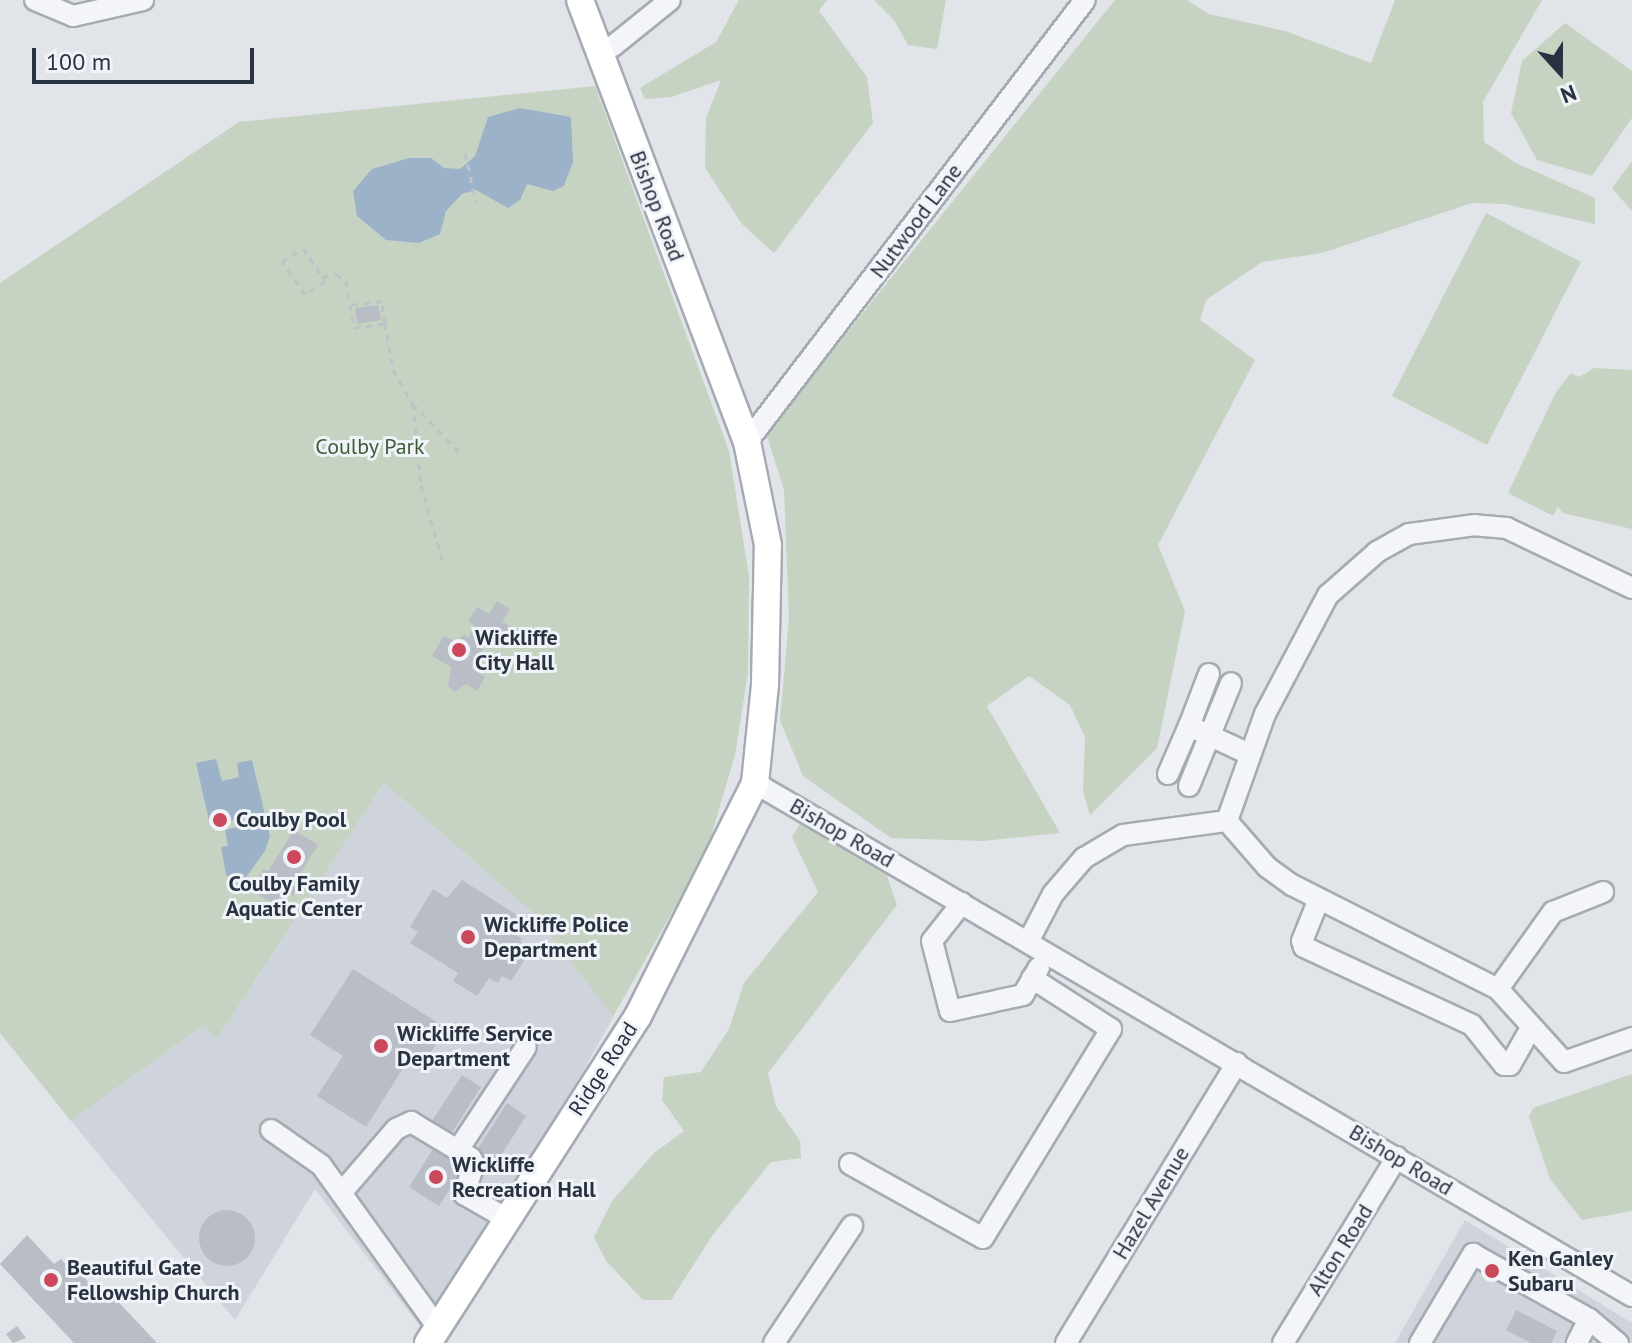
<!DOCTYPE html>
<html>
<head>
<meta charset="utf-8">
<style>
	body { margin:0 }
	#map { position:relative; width:1632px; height:1343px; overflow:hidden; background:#e1e4e9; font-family:"PT Sans",sans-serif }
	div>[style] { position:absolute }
	.built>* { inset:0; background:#cfd3db }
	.green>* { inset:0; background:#c6d3c2 }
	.water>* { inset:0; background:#9cb2c9 }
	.building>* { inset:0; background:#b8bdc6 }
	.round { border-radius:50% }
	.path>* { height:3px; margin-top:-1.5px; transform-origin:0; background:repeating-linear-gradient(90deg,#bec2c8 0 6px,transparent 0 12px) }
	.roads { filter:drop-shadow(2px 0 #a6abb3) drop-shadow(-2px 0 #a6abb3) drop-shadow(0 2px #a6abb3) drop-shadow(0 -2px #a6abb3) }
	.minor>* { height:20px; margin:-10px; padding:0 10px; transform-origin:10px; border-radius:10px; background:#f3f5f8 }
	.major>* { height:26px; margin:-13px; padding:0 13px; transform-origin:13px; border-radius:13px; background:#fff }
	.dots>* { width:22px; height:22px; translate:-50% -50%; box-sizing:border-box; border:4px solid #f0f3f7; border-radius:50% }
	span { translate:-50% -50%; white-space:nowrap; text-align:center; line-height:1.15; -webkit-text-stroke:6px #f0f3f7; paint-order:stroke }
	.street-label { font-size:22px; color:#293241 }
	.park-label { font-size:22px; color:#3e5c37 }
	.poi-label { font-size:22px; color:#293241; font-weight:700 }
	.left { translate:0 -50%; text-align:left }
	.north { position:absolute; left:1520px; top:32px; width:80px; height:80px; -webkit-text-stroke:6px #f0f3f7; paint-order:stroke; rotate:159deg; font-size:22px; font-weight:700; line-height:32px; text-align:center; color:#293241 }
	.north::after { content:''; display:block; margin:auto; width:28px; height:36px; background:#293241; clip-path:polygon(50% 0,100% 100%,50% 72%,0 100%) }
	.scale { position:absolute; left:32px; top:48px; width:222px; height:36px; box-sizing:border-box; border:4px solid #293241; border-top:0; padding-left:10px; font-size:24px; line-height:28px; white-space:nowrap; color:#293241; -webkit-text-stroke:6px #f0f3f7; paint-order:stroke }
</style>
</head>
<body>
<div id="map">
	<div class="built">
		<i style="clip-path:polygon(384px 783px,532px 912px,613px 1017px,509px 1204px,426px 1334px,315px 1189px,235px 1320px,71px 1121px,203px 1025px,217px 1039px)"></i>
		<i style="clip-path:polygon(1465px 1220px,1632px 1323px,1632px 1343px,1395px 1343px)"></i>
	</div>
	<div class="green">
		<i style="clip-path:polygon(739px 0,827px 0,819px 11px,867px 77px,873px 123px,774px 253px,742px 224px,705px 168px,706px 118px,721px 80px,671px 97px,645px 99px,640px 88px,716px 42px)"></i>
		<i style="clip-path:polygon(874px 0,946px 0,937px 49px,908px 45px,894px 20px)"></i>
		<i style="clip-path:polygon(1115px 0,1187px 0,1209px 14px,1285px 31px,1371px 63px,1395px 0,1542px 0,1483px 102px,1484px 142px,1516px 163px,1595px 198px,1595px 224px,1505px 204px,1472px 203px,1322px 253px,1262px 262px,1206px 300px,1200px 320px,1255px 360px,1158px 545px,1185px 611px,1157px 748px,1090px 815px,1083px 792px,1085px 737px,1070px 705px,1029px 676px,987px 706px,1060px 833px,983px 841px,891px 838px,803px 776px,780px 720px,789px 618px,784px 490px,766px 433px)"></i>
		<i style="clip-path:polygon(1565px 23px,1632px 71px,1632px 118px,1592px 176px,1537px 160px,1511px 113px,1522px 61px)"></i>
		<i style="clip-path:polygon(595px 86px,729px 451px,749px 576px,748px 673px,735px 755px,707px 850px,613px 1017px,532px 912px,384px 783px,217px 1039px,203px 1025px,71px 1121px,0 1033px,0 283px,239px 122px)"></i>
		<i style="clip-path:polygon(1632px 161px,1632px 211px,1612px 188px)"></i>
		<i style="clip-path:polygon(1486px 213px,1581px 262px,1487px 445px,1392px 396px)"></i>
		<i style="clip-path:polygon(1594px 368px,1632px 370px,1632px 529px,1563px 513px,1558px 507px,1553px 516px,1508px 493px,1556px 392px,1571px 373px,1579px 377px)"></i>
		<i style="clip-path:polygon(800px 824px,884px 867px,897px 905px,768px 1073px,776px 1106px,800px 1141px,801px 1158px,771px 1162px,712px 1236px,671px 1300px,643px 1300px,606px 1261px,594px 1237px,612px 1201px,654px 1153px,684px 1131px,662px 1100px,664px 1077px,701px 1072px,729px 1029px,744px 983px,818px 892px,792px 837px)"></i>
		<i style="clip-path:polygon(1632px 1074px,1632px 1211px,1582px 1220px,1550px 1179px,1529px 1117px,1533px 1108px)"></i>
	</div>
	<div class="water">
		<i style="clip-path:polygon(520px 108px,571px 117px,573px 162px,564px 186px,553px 191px,527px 184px,520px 200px,508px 208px,476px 190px,462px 194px,446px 211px,440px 234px,419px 243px,386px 240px,357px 216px,353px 191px,372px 169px,409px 158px,431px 158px,444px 168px,460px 169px,475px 156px,488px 117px)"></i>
		<i style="clip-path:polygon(216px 759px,222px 781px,239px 777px,237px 763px,252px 760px,270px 836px,265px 851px,242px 883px,226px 875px,221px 847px,228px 846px,225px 830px,249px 824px,248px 817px,210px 825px,196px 763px)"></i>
	</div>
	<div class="building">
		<i style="clip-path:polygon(378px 305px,381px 320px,357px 324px,355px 308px)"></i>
		<i style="clip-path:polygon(497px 601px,510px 609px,502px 622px,514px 629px,505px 643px,491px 635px,471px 668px,485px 677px,477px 691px,466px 684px,455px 692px,448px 686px,451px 667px,432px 656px,444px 636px,455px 641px,465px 634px,468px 638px,475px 626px,468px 621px,477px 607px,489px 614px)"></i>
		<i style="clip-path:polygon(294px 830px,318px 845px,292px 886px,297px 889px,293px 896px,288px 893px,279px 907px,253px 892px,263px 869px,268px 871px)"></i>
		<i style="clip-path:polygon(462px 880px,522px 918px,513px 932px,522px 939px,518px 951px,527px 956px,511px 981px,502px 976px,498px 983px,489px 978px,477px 996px,453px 981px,458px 973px,410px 943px,418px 932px,410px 927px,433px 889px,447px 898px)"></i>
		<i style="clip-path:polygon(353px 969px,446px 1028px,420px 1070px,407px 1062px,366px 1127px,317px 1096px,343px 1056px,310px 1035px)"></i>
		<i style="clip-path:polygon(462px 1075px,481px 1087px,451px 1134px,432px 1121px)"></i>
		<i style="clip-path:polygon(507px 1103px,526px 1116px,496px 1163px,477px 1150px)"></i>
		<i style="clip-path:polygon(433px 1149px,463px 1168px,439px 1206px,409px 1187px)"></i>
		<i class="round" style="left:199px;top:1210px;width:56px;height:56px"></i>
		<i style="clip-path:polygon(27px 1235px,54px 1264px,61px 1259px,68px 1267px,72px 1264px,101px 1296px,110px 1293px,157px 1343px,74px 1343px,0 1264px)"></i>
		<i style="clip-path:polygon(1516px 1310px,1557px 1331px,1551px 1343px,1531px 1343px,1506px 1330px)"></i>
		<i style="clip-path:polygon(17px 1326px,26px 1338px,13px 1343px,6px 1334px)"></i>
	</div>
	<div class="path">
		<i style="left:465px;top:153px;width:50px;rotate:77.3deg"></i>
		<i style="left:303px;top:248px;width:40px;rotate:56deg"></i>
		<i style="left:325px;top:281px;width:24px;rotate:147deg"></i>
		<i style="left:305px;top:294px;width:39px;rotate:-126deg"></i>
		<i style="left:282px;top:262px;width:25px;rotate:-34deg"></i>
		<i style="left:322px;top:277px;width:14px;rotate:-12deg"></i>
		<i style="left:336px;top:274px;width:12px;rotate:35deg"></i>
		<i style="left:346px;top:281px;width:24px;rotate:81deg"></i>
		<i style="left:350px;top:305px;width:23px;rotate:80deg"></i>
		<i style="left:354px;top:328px;width:31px;rotate:-9deg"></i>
		<i style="left:385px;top:323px;width:22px;rotate:-98deg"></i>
		<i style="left:382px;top:301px;width:32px;rotate:173deg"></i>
		<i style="left:385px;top:323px;width:48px;rotate:80.3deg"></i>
		<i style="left:393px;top:370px;width:39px;rotate:60deg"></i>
		<i style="left:413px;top:404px;width:81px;rotate:84.4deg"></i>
		<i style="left:421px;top:485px;width:80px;rotate:74.1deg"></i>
		<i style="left:413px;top:404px;width:69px;rotate:46.2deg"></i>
	</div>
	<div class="roads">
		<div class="minor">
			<i style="left:35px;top:0;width:41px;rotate:22.8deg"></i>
			<i style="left:73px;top:16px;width:72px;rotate:-12.9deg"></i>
			<i style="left:599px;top:51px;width:15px;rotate:-20deg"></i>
			<i style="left:613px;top:46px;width:73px;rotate:-38.9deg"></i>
			<i style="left:747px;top:442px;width:556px;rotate:-52.59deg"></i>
			<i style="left:1632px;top:588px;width:139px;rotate:-154.4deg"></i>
			<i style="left:1507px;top:528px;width:32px;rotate:-175deg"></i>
			<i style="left:1475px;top:525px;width:67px;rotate:172.2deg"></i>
			<i style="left:1409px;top:534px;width:37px;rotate:151deg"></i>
			<i style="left:1377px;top:552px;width:65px;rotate:138.7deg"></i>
			<i style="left:1328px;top:595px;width:135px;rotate:117.9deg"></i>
			<i style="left:1265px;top:714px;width:114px;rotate:109.6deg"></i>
			<i style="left:1227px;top:821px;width:61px;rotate:49deg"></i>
			<i style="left:1267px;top:867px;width:31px;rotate:36deg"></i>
			<i style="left:1292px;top:885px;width:231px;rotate:26.8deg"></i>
			<i style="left:1498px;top:989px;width:98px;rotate:47.9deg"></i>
			<i style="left:1564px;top:1062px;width:72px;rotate:-19.4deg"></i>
			<i style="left:1209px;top:674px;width:56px;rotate:111deg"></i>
			<i style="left:1189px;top:726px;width:66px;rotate:25deg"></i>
			<i style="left:1168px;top:774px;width:52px;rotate:-66.4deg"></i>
			<i style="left:755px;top:783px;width:1016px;rotate:30.33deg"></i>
			<i style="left:1189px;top:786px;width:111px;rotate:-67.8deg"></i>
			<i style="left:1319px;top:899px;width:45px;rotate:112deg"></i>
			<i style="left:1302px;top:941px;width:6px;rotate:72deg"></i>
			<i style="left:1304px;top:947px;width:185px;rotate:24.9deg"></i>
			<i style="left:1472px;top:1025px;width:51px;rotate:51.3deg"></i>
			<i style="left:1504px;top:1065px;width:6px"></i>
			<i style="left:1510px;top:1065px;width:43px;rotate:-60.4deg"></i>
			<i style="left:962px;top:903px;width:48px;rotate:128.3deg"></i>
			<i style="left:932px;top:941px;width:72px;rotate:75.6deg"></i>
			<i style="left:950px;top:1011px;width:75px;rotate:-12.4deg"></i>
			<i style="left:1023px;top:995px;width:32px;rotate:-60deg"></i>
			<i style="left:1028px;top:942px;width:54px;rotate:-62.5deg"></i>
			<i style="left:1053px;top:894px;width:48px;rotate:-49.3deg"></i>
			<i style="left:1084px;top:858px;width:45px;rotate:-30.5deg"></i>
			<i style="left:1123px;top:835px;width:105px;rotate:-7.7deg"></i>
			<i style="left:1498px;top:989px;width:95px;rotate:-54.5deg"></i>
			<i style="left:1553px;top:912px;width:54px;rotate:-21.8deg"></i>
			<i style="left:271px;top:1130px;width:61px;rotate:35deg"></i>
			<i style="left:321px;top:1165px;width:201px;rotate:54.3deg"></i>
			<i style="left:458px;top:1150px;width:123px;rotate:-56.6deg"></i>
			<i style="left:850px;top:1164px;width:152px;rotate:29.1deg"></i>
			<i style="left:983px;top:1238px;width:245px;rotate:-58.5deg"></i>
			<i style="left:1111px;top:1029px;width:94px;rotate:-147.2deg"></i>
			<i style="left:342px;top:1192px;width:83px;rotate:-49.4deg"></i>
			<i style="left:396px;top:1129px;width:17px;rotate:-25deg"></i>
			<i style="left:411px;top:1122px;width:70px;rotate:31deg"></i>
			<i style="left:471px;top:1158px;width:7px;rotate:63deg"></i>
			<i style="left:474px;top:1164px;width:32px;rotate:108deg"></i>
			<i style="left:464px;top:1194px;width:50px;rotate:30.2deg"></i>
			<i style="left:1589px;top:1319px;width:38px;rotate:40deg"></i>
			<i style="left:774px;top:1343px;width:141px;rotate:-56.3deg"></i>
			<i style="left:1066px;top:1343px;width:328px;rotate:-58.6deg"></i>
			<i style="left:1283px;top:1343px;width:218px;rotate:-58.5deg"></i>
			<i style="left:1420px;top:1343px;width:104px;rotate:-59.2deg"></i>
			<i style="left:1473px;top:1254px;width:133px;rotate:29.3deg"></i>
			<i style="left:1589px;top:1319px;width:27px;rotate:117deg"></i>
		</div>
		<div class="major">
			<i style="left:428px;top:1343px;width:389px;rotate:-57.3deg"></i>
			<i style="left:638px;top:1016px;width:261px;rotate:-63.3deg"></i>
			<i style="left:755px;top:783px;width:100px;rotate:-84.2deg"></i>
			<i style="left:765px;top:684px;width:139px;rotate:-88.8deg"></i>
			<i style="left:768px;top:545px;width:105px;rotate:-101.5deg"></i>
			<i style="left:747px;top:442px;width:472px;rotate:-110.7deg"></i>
		</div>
	</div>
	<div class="dots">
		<i style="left:459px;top:650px;background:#cc485c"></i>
		<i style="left:220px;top:820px;background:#cc485c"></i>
		<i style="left:294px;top:857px;background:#cc485c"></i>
		<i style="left:468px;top:937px;background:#cc485c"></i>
		<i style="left:381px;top:1046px;background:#cc485c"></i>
		<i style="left:436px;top:1177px;background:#cc485c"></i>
		<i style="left:1492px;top:1271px;background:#cc485c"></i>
		<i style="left:51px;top:1280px;background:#cc485c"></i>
	</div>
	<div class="street-label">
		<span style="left:657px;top:206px;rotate:69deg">Bishop Road</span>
		<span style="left:916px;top:221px;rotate:-53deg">Nutwood Lane</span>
		<span style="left:842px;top:833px;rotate:30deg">Bishop Road</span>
		<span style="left:603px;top:1069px;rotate:-57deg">Ridge Road</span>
		<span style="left:1401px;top:1160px;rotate:31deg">Bishop Road</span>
		<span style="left:1151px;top:1203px;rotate:-59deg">Hazel Avenue</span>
		<span style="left:1340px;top:1250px;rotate:-58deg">Alton Road</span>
	</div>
	<div class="park-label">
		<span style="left:370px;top:447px">Coulby Park</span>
	</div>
	<div class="poi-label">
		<span class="left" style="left:475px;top:650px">Wickliffe<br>City Hall</span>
		<span class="left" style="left:236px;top:820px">Coulby Pool</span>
		<span style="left:294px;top:896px">Coulby Family<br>Aquatic Center</span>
		<span class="left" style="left:484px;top:937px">Wickliffe Police<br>Department</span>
		<span class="left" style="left:397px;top:1046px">Wickliffe Service<br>Department</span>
		<span class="left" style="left:452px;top:1177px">Wickliffe<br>Recreation Hall</span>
		<span class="left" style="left:1508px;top:1271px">Ken Ganley<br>Subaru</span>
		<span class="left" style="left:67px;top:1280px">Beautiful Gate<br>Fellowship Church</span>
	</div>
	<div class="north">N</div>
	<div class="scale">100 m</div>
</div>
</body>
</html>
